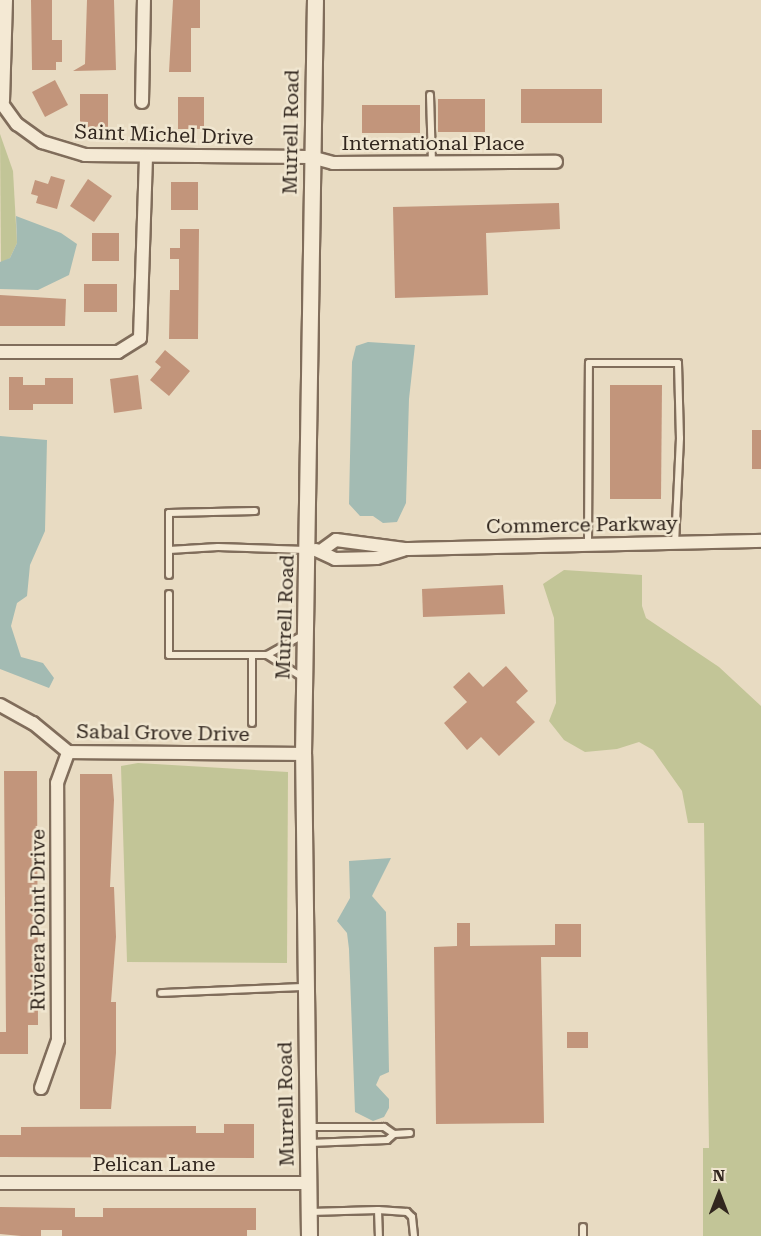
<!DOCTYPE html>
<html>
<head>
<meta charset="utf-8">
<style>
	body { margin:0 }
	#map { position:relative; width:761px; height:1236px; overflow:hidden; background:#e8dbc2; font-family:"Roboto Serif",serif }
	div>[style] { position:absolute }
	.green>* { inset:0; background:#c2c597 }
	.water>* { inset:0; background:#a3bbb3 }
	.building>* { inset:0; background:#c2957b }
	.roads { filter:drop-shadow(2px 0 #806d5b) drop-shadow(-2px 0 #806d5b) drop-shadow(0 2px #806d5b) drop-shadow(0 -2px #806d5b) }
	.service>* { height:6px; margin:-3px; padding:0 3px; transform-origin:3px; border-radius:3px; background:#f4e9d4 }
	.minor>* { height:12px; margin:-6px; padding:0 6px; transform-origin:6px; border-radius:6px; background:#f4e9d4 }
	.tertiary>* { height:15px; margin:-7.5px; padding:0 7.5px; transform-origin:7.5px; border-radius:7.5px; background:#f4e9d4 }
	span { translate:-50% -50%; white-space:nowrap; text-align:center; line-height:1.15; -webkit-text-stroke:5px #f0e6d0; paint-order:stroke }
	.street-label { font-size:20px; color:#31261e }
	.north { position:absolute; left:689px; top:1164px; width:60px; height:60px; -webkit-text-stroke:4px #f0e6d0; paint-order:stroke; rotate:0deg; font-size:16px; font-weight:700; line-height:24px; text-align:center; color:#31261e }
	.north::after { content:''; display:block; margin:auto; width:21px; height:27px; background:#31261e; clip-path:polygon(50% 0,100% 100%,50% 72%,0 100%) }
</style>
</head>
<body>
<div id="map">
	<div class="green">
		<i style="clip-path:polygon(0 134px,13px 171px,17px 243px,10px 258px,1px 263px)"></i>
		<i style="clip-path:polygon(564px 570px,642px 575px,642px 606px,646px 618px,719px 667px,761px 706px,761px 1236px,703px 1236px,703px 1148px,709px 1148px,704px 823px,688px 823px,682px 791px,653px 750px,639px 742px,617px 749px,585px 752px,564px 740px,549px 721px,556px 703px,554px 618px,543px 584px)"></i>
		<i style="clip-path:polygon(138px 763px,288px 772px,287px 963px,127px 962px,121px 766px)"></i>
	</div>
	<div class="water">
		<i style="clip-path:polygon(16px 216px,61px 233px,77px 244px,69px 275px,38px 290px,0 289px,0 262px,10px 258px,17px 243px)"></i>
		<i style="clip-path:polygon(368px 342px,415px 345px,409px 399px,406px 503px,397px 522px,383px 523px,373px 516px,360px 516px,349px 504px,352px 362px,356px 346px)"></i>
		<i style="clip-path:polygon(0 436px,47px 440px,45px 531px,30px 565px,27px 596px,17px 603px,11px 626px,21px 657px,43px 663px,54px 678px,49px 688px,0 669px)"></i>
		<i style="clip-path:polygon(391px 858px,372px 896px,386px 912px,389px 1072px,380px 1076px,376px 1085px,389px 1099px,389px 1108px,384px 1117px,373px 1121px,355px 1112px,349px 949px,347px 933px,337px 921px,350px 898px,349px 861px)"></i>
	</div>
	<div class="building">
		<i style="clip-path:polygon(31px 0,52px 0,52px 40px,62px 40px,62px 62px,56px 62px,56px 70px,32px 70px)"></i>
		<i style="clip-path:polygon(87px 0,114px 0,116px 70px,73px 71px,85px 64px)"></i>
		<i style="clip-path:polygon(173px 0,200px 0,200px 28px,191px 28px,191px 72px,169px 72px)"></i>
		<i style="clip-path:polygon(55px 80px,68px 105px,45px 117px,32px 92px)"></i>
		<i style="clip-path:polygon(521px 89px,602px 89px,602px 123px,521px 123px)"></i>
		<i style="clip-path:polygon(80px 94px,108px 94px,108px 128px,80px 128px)"></i>
		<i style="clip-path:polygon(178px 97px,204px 97px,204px 129px,178px 129px)"></i>
		<i style="clip-path:polygon(438px 99px,485px 99px,485px 132px,438px 132px)"></i>
		<i style="clip-path:polygon(362px 105px,420px 105px,420px 133px,362px 133px)"></i>
		<i style="clip-path:polygon(51px 176px,65px 180px,57px 209px,36px 203px,38px 196px,31px 194px,35px 180px,48px 184px)"></i>
		<i style="clip-path:polygon(88px 179px,112px 196px,94px 222px,70px 206px)"></i>
		<i style="clip-path:polygon(171px 182px,198px 182px,198px 210px,171px 210px)"></i>
		<i style="clip-path:polygon(559px 203px,560px 229px,486px 233px,488px 295px,395px 298px,393px 207px)"></i>
		<i style="clip-path:polygon(180px 229px,199px 229px,198px 339px,169px 339px,170px 290px,179px 290px,179px 259px,170px 259px,170px 248px,180px 248px)"></i>
		<i style="clip-path:polygon(92px 233px,119px 233px,119px 261px,92px 261px)"></i>
		<i style="clip-path:polygon(84px 284px,117px 284px,117px 312px,84px 312px)"></i>
		<i style="clip-path:polygon(0 295px,66px 299px,65px 326px,0 326px)"></i>
		<i style="clip-path:polygon(165px 350px,190px 371px,169px 396px,150px 380px,161px 367px,155px 362px)"></i>
		<i style="clip-path:polygon(138px 375px,142px 409px,114px 413px,110px 379px)"></i>
		<i style="clip-path:polygon(9px 377px,23px 377px,23px 385px,45px 385px,45px 378px,73px 378px,73px 404px,33px 404px,33px 410px,9px 410px)"></i>
		<i style="clip-path:polygon(610px 385px,662px 385px,661px 499px,610px 499px)"></i>
		<i style="clip-path:polygon(752px 430px,761px 430px,761px 469px,752px 469px)"></i>
		<i style="clip-path:polygon(503px 585px,505px 614px,423px 617px,422px 589px)"></i>
		<i style="clip-path:polygon(506px 666px,528px 691px,516px 702px,535px 722px,499px 756px,481px 737px,467px 750px,444px 723px,467px 702px,453px 687px,469px 672px,483px 687px)"></i>
		<i style="clip-path:polygon(4px 771px,37px 771px,38px 1025px,28px 1025px,28px 1054px,0 1054px,0 1032px,6px 1032px)"></i>
		<i style="clip-path:polygon(80px 774px,112px 774px,114px 800px,110px 887px,114px 887px,116px 937px,111px 1002px,116px 1002px,116px 1053px,111px 1109px,80px 1109px)"></i>
		<i style="clip-path:polygon(457px 923px,470px 923px,470px 946px,555px 945px,555px 924px,581px 924px,581px 957px,541px 957px,544px 1123px,436px 1124px,434px 947px,457px 946px)"></i>
		<i style="clip-path:polygon(567px 1032px,588px 1032px,588px 1048px,567px 1048px)"></i>
		<i style="clip-path:polygon(224px 1124px,254px 1124px,254px 1158px,0 1157px,0 1135px,21px 1135px,21px 1127px,196px 1126px,196px 1133px,224px 1133px)"></i>
		<i style="clip-path:polygon(0 1207px,75px 1208px,75px 1217px,103px 1217px,103px 1208px,256px 1208px,256px 1230px,247px 1230px,247px 1236px,62px 1236px,62px 1230px,41px 1230px,41px 1236px,21px 1236px,0 1234px)"></i>
	</div>
	<div class="roads">
		<div class="service">
			<i style="left:430px;top:95px;width:68px;rotate:88.3deg"></i>
			<i style="left:255px;top:511px;width:86px;rotate:178.7deg"></i>
			<i style="left:169px;top:513px;width:37px;rotate:90deg"></i>
			<i style="left:169px;top:550px;width:49px;rotate:-3.5deg"></i>
			<i style="left:218px;top:547px;width:88px;rotate:2deg"></i>
			<i style="left:588px;top:544px;width:181px;rotate:-89.7deg"></i>
			<i style="left:589px;top:363px;width:89px"></i>
			<i style="left:678px;top:363px;width:75px;rotate:88.5deg"></i>
			<i style="left:680px;top:438px;width:105px;rotate:92.7deg"></i>
			<i style="left:169px;top:550px;width:25px;rotate:90deg"></i>
			<i style="left:169px;top:594px;width:61px;rotate:90deg"></i>
			<i style="left:169px;top:655px;width:98px"></i>
			<i style="left:267px;top:655px;width:41px;rotate:-29.1deg"></i>
			<i style="left:267px;top:655px;width:41px;rotate:32.2deg"></i>
			<i style="left:252px;top:723px;width:68px;rotate:-90deg"></i>
			<i style="left:161px;top:993px;width:144px;rotate:-2.4deg"></i>
			<i style="left:308px;top:1127px;width:76px"></i>
			<i style="left:384px;top:1127px;width:12px;rotate:35deg"></i>
			<i style="left:394px;top:1134px;width:9px;rotate:139deg"></i>
			<i style="left:387px;top:1140px;width:78px;rotate:177.8deg"></i>
			<i style="left:394px;top:1134px;width:16px;rotate:-4deg"></i>
			<i style="left:378px;top:1210px;width:29px;rotate:4deg"></i>
			<i style="left:407px;top:1212px;width:7px;rotate:45deg"></i>
			<i style="left:412px;top:1217px;width:19px;rotate:84deg"></i>
			<i style="left:310px;top:1212px;width:68px;rotate:-1.7deg"></i>
			<i style="left:378px;top:1210px;width:26px;rotate:88deg"></i>
			<i style="left:583px;top:1227px;width:9px;rotate:90deg"></i>
		</div>
		<div class="minor">
			<i style="left:0;top:101px;width:29px;rotate:54deg"></i>
			<i style="left:17px;top:124px;width:31px;rotate:36deg"></i>
			<i style="left:42px;top:142px;width:45px;rotate:16.8deg"></i>
			<i style="left:85px;top:155px;width:226px;rotate:0.5deg"></i>
			<i style="left:311px;top:157px;width:23px;rotate:15deg"></i>
			<i style="left:333px;top:163px;width:223px;rotate:-0.3deg"></i>
			<i style="left:3px;top:101px;width:101px;rotate:-88.3deg"></i>
			<i style="left:142px;top:102px;width:102px;rotate:-88.9deg"></i>
			<i style="left:0;top:352px;width:118px"></i>
			<i style="left:118px;top:352px;width:26px;rotate:-32deg"></i>
			<i style="left:140px;top:338px;width:181px;rotate:-88.1deg"></i>
			<i style="left:316px;top:550px;width:21px;rotate:25deg"></i>
			<i style="left:335px;top:559px;width:42px;rotate:-1.4deg"></i>
			<i style="left:377px;top:558px;width:27px;rotate:-17deg"></i>
			<i style="left:322px;top:550px;width:17px;rotate:-36deg"></i>
			<i style="left:336px;top:540px;width:69px;rotate:7.5deg"></i>
			<i style="left:404px;top:549px;width:357px;rotate:-1.3deg"></i>
			<i style="left:0;top:705px;width:38px;rotate:29deg"></i>
			<i style="left:33px;top:723px;width:45px;rotate:39.6deg"></i>
			<i style="left:68px;top:752px;width:235px;rotate:0.5deg"></i>
			<i style="left:41px;top:1088px;width:51px;rotate:-70.5deg"></i>
			<i style="left:58px;top:1040px;width:257px;rotate:-90.2deg"></i>
			<i style="left:57px;top:783px;width:33px;rotate:-70deg"></i>
			<i style="left:0;top:1183px;width:309px"></i>
		</div>
		<div class="tertiary">
			<i style="left:309px;top:1236px;width:482px;rotate:-90.7deg"></i>
			<i style="left:303px;top:754px;width:754px;rotate:-89.09deg"></i>
		</div>
	</div>
	<div class="street-label">
		<span style="left:291px;top:132px;rotate:-89deg">Murrell Road</span>
		<span style="left:164px;top:135px;rotate:2deg">Saint Michel Drive</span>
		<span style="left:433px;top:143px">International Place</span>
		<span style="left:582px;top:525px;rotate:-1deg">Commerce Parkway</span>
		<span style="left:285px;top:617px;rotate:-88deg">Murrell Road</span>
		<span style="left:163px;top:733px;rotate:1deg">Sabal Grove Drive</span>
		<span style="left:38px;top:920px;rotate:-90deg">Riviera Point Drive</span>
		<span style="left:286px;top:1104px;rotate:-91deg">Murrell Road</span>
		<span style="left:154px;top:1164px">Pelican Lane</span>
	</div>
	<div class="north">N</div>
</div>
</body>
</html>
